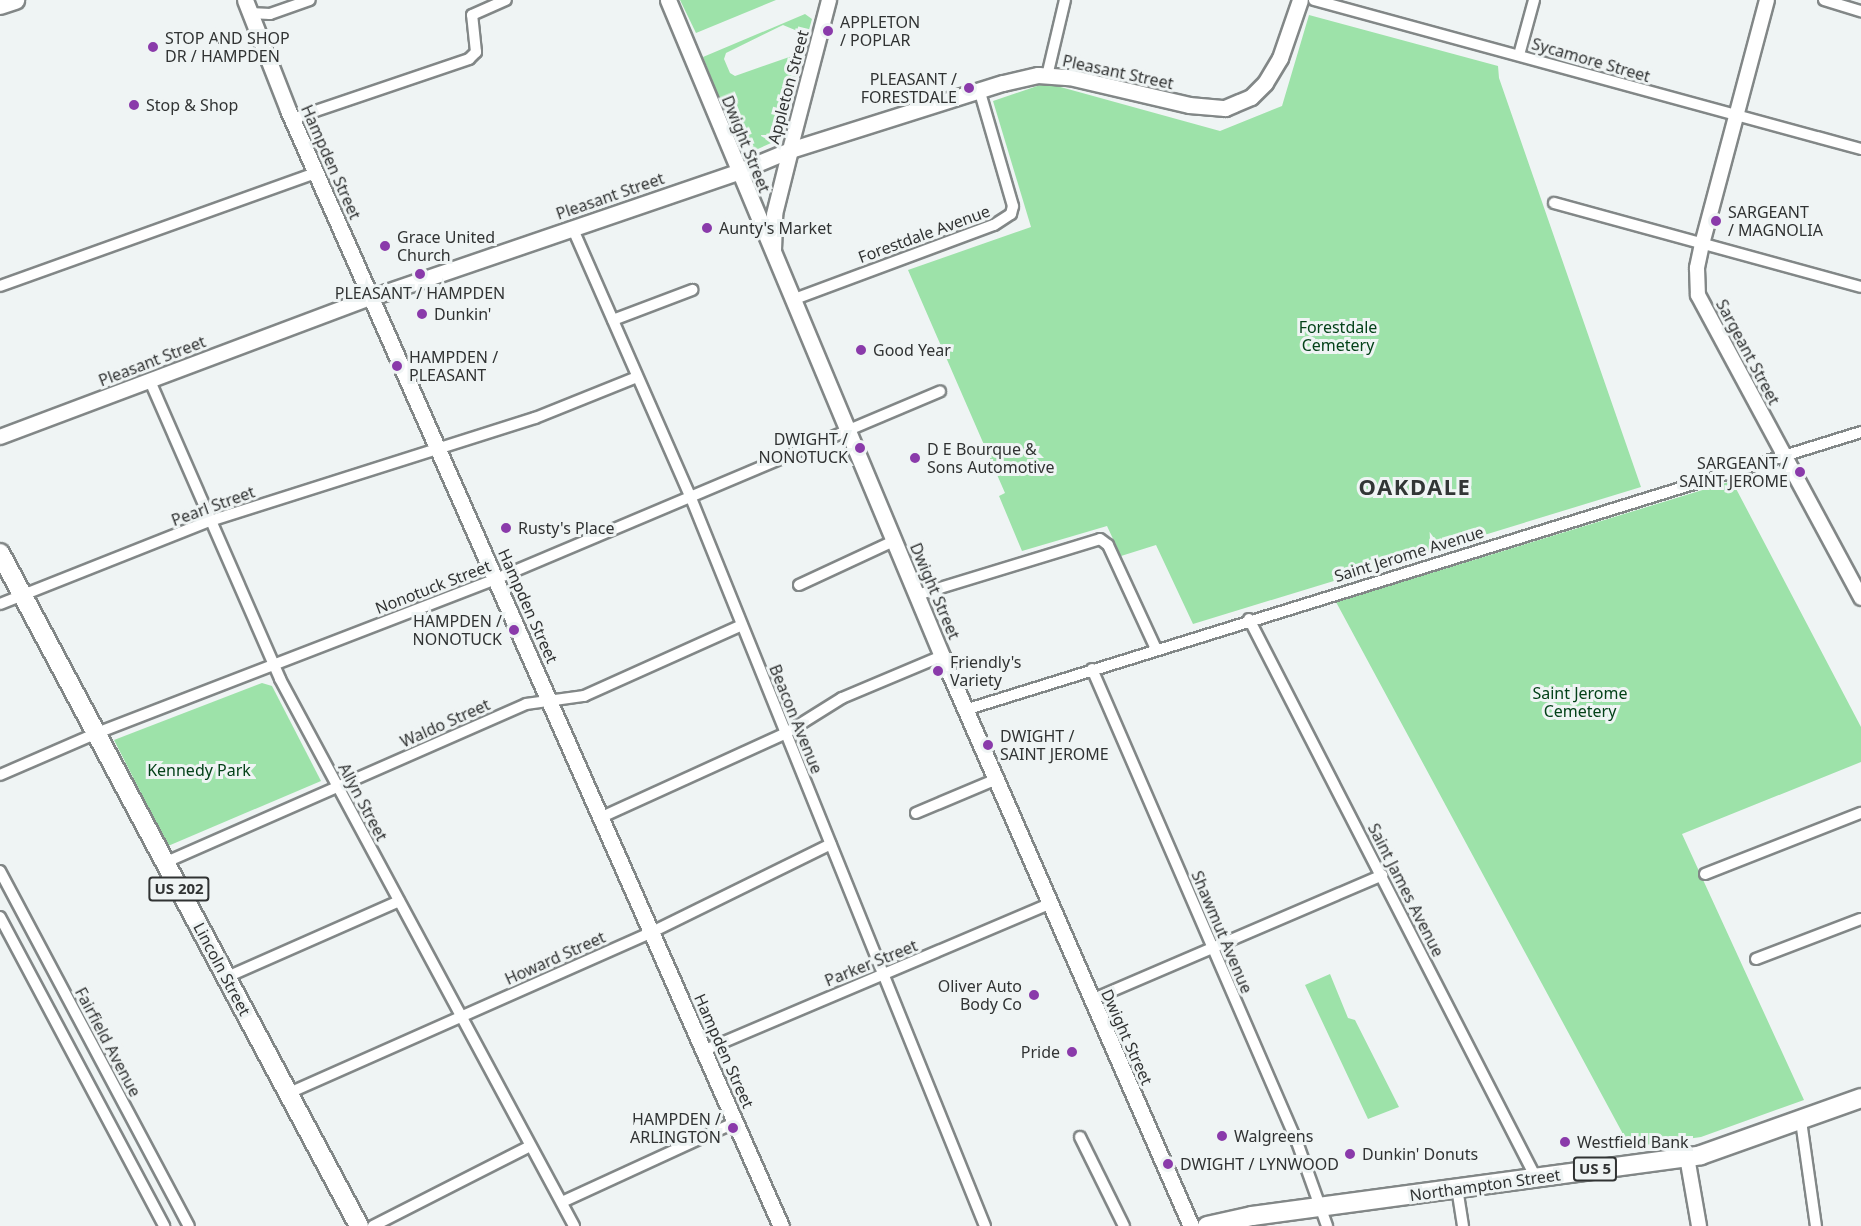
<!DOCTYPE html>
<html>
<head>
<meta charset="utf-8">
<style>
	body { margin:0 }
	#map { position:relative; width:1861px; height:1226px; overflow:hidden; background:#eff4f4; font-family:"Noto Sans",sans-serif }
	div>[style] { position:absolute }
	.green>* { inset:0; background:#9de2a9 }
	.roads { filter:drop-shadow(2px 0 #828787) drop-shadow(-2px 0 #828787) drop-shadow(0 2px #828787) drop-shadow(0 -2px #828787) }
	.minor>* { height:10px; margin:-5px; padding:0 5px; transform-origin:5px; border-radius:5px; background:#fff }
	.tertiary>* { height:14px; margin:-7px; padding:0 7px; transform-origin:7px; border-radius:7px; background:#fff }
	.secondary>* { height:15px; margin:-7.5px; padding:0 7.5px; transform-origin:7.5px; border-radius:7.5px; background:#fff }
	.primary>* { height:18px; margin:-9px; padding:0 9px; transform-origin:9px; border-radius:9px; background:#fff }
	.dots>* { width:16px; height:16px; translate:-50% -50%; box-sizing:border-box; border:3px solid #eff4f4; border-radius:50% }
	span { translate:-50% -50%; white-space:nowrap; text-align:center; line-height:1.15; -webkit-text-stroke:6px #eff4f4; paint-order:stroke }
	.shield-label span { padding:2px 4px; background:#eff4f4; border:2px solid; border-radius:4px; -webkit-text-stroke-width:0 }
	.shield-label { font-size:15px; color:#313333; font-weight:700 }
	.poi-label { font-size:16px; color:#313333 }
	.left { translate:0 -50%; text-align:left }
	.right { translate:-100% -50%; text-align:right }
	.street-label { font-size:16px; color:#313333 }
	.park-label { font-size:16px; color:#044219 }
	.district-label { font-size:22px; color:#323636; font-weight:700; letter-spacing:1.5px }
</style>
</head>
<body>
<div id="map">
	<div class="green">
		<i style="clip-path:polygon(680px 0,776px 0,696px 33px)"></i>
		<i style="clip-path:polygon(evenodd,805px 14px,812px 19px,778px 140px,742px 156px,703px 57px,805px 14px,783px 25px,795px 30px,800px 42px,795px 55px,735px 76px,730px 73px,724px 59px,726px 53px,783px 25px)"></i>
		<i style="clip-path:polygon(1309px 15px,1498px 66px,1499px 78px,1641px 487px,1193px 624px,1156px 545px,1121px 556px,1107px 526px,1022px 551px,999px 496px,1005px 493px,908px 270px,1031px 227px,993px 101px,1046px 83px,1220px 131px,1282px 106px)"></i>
		<i style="clip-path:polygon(1732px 481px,1861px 727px,1861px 762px,1682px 834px,1804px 1100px,1701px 1137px,1630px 1147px,1336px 602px)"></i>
		<i style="clip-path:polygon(262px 683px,272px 686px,321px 781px,168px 846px,114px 740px)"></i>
		<i style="clip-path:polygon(1330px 974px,1348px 1018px,1355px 1020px,1399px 1107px,1368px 1119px,1305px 985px)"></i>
	</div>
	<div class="roads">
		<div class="minor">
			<i style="left:1314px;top:0;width:567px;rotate:15.24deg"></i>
			<i style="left:1824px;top:0;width:39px;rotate:17deg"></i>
			<i style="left:250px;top:13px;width:20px;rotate:3deg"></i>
			<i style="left:270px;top:14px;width:42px;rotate:-19.3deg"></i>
			<i style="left:1519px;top:55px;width:57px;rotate:-74.7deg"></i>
			<i style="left:1047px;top:76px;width:78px;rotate:-76.7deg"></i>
			<i style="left:292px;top:119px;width:187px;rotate:-18.7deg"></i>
			<i style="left:469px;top:59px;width:10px;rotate:-45deg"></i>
			<i style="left:476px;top:52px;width:37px;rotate:-96deg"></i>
			<i style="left:472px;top:15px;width:37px;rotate:-24deg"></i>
			<i style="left:1554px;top:203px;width:318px;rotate:15.3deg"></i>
			<i style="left:572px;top:227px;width:296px;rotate:66.3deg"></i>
			<i style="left:691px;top:498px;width:785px;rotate:68.01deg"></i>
			<i style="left:0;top:286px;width:336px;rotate:-19.7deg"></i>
			<i style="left:792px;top:300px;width:215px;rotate:-20.4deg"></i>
			<i style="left:994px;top:225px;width:20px;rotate:-33deg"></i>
			<i style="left:1011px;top:214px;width:8px;rotate:-76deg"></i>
			<i style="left:1013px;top:206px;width:122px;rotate:-106.2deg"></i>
			<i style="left:613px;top:320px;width:85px;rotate:-20.8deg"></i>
			<i style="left:150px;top:381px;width:325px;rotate:66.4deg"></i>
			<i style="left:280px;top:679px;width:621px;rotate:61.74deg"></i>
			<i style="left:799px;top:585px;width:105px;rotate:-24.9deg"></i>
			<i style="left:917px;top:595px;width:191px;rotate:-17deg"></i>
			<i style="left:1100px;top:539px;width:10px;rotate:37deg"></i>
			<i style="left:1108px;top:545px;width:115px;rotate:65.2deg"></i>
			<i style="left:0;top:604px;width:226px;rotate:-21.6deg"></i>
			<i style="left:210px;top:521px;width:341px;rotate:-17.6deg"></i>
			<i style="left:535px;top:418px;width:110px;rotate:-21.9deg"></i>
			<i style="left:1249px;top:619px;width:626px;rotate:62.82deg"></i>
			<i style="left:1092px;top:669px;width:516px;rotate:66.57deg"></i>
			<i style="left:1297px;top:1142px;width:89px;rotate:70.3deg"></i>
			<i style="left:968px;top:709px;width:935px;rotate:-17.23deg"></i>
			<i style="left:0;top:775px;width:106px;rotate:-23.4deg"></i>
			<i style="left:97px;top:733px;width:428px;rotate:-21.1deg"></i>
			<i style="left:496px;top:579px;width:482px;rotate:-22.9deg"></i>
			<i style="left:916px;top:813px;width:88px;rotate:-22.8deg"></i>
			<i style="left:602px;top:817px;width:202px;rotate:-24.5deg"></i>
			<i style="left:786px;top:733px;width:66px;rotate:-32deg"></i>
			<i style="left:842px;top:698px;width:108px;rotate:-22.8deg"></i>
			<i style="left:164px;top:863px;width:395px;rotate:-23.7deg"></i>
			<i style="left:526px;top:704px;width:59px;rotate:-7.9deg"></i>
			<i style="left:584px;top:696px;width:173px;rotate:-24.2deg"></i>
			<i style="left:0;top:871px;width:402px;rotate:62deg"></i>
			<i style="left:1705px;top:874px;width:168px;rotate:-21.4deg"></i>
			<i style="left:0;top:917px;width:350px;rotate:62deg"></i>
			<i style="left:1756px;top:959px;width:112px;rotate:-20.9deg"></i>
			<i style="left:227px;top:977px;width:188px;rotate:-23.8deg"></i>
			<i style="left:1091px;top:1000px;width:317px;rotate:-23.2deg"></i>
			<i style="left:705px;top:1050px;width:374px;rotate:-23deg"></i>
			<i style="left:289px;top:1093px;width:397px;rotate:-23.9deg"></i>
			<i style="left:652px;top:932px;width:199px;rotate:-26.2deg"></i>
			<i style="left:1801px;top:1121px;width:106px;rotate:81.9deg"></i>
			<i style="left:1080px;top:1137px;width:99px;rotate:63.7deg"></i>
			<i style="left:1457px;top:1188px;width:38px;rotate:81deg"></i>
			<i style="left:562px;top:1202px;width:192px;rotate:-24.7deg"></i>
			<i style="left:373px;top:1226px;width:176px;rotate:-27deg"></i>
		</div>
		<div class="tertiary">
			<i style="left:1767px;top:0;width:253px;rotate:104.9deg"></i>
			<i style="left:1702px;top:244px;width:25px;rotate:102deg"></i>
			<i style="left:1697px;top:268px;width:27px;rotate:88deg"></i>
			<i style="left:1698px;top:295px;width:344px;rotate:61.7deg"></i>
			<i style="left:790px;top:150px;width:155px;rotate:-75.4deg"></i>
			<i style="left:0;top:437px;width:397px;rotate:-20.6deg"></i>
			<i style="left:1687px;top:1157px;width:70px;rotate:80.1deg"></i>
		</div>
		<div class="secondary">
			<i style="left:245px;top:0;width:118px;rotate:68.6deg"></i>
			<i style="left:288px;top:110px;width:1220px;rotate:66.17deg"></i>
			<i style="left:668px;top:0;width:711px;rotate:67.33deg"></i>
			<i style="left:942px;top:656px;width:622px;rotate:66.4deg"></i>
			<i style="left:773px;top:250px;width:36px;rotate:-88deg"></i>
			<i style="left:774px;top:214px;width:66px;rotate:-76deg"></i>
			<i style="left:372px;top:297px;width:386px;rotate:-18.9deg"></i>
			<i style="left:737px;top:172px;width:57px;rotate:-22.5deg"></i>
			<i style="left:790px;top:150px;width:223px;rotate:-17.5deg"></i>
			<i style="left:1003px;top:83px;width:36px;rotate:-13deg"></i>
			<i style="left:1038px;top:75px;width:31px;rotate:4deg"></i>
			<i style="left:1069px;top:77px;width:123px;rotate:13.1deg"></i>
			<i style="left:1189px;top:105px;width:36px;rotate:5deg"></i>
			<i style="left:1225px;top:108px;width:28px;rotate:-23deg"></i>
			<i style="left:1251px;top:97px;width:20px;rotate:-45deg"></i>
			<i style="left:1265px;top:83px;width:29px;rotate:-59deg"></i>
			<i style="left:1280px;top:58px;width:61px;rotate:-71deg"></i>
		</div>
		<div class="primary">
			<i style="left:0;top:5px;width:16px;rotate:-18deg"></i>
			<i style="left:0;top:553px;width:763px;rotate:61.92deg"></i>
			<i style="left:1207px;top:1226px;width:46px;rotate:-12.5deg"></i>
			<i style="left:1252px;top:1216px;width:453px;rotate:-7.7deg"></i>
			<i style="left:1701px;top:1155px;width:170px;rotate:-19.6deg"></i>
		</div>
	</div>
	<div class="dots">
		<i style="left:828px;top:31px;background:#8a3aaa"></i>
		<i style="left:153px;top:47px;background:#8a3aaa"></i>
		<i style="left:969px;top:88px;background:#8a3aaa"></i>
		<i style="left:134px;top:105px;background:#8a3aaa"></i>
		<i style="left:1716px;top:221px;background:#8a3aaa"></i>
		<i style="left:707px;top:228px;background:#8a3aaa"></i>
		<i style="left:385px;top:246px;background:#8a3aaa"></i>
		<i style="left:420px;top:274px;background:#8a3aaa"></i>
		<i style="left:422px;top:314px;background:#8a3aaa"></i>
		<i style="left:861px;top:350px;background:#8a3aaa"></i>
		<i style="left:397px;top:366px;background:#8a3aaa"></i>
		<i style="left:860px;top:448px;background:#8a3aaa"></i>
		<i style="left:915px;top:458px;background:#8a3aaa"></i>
		<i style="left:1800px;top:472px;background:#8a3aaa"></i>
		<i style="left:506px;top:528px;background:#8a3aaa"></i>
		<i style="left:514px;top:630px;background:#8a3aaa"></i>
		<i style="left:938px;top:671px;background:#8a3aaa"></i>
		<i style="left:988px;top:745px;background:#8a3aaa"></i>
		<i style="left:1034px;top:995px;background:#8a3aaa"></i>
		<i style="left:1072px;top:1052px;background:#8a3aaa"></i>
		<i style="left:733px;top:1128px;background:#8a3aaa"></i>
		<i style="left:1222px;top:1136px;background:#8a3aaa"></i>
		<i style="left:1565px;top:1142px;background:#8a3aaa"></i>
		<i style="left:1350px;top:1154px;background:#8a3aaa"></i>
		<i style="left:1168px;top:1164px;background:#8a3aaa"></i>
	</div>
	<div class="shield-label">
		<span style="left:179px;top:889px">US 202</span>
		<span style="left:1595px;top:1169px">US 5</span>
	</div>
	<div class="poi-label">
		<span class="left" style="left:840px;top:31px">APPLETON<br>/ POPLAR</span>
		<span class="left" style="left:165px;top:47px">STOP AND SHOP<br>DR / HAMPDEN</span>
		<span class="right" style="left:957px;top:88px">PLEASANT /<br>FORESTDALE</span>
		<span class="left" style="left:146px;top:105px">Stop &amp; Shop</span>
		<span class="left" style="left:1728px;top:221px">SARGEANT<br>/ MAGNOLIA</span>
		<span class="left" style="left:719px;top:228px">Aunty's Market</span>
		<span class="left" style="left:397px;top:246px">Grace United<br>Church</span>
		<span style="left:420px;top:293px">PLEASANT / HAMPDEN</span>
		<span class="left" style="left:434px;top:314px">Dunkin'</span>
		<span class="left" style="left:873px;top:350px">Good Year</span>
		<span class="left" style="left:409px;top:366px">HAMPDEN /<br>PLEASANT</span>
		<span class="right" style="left:848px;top:448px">DWIGHT /<br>NONOTUCK</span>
		<span class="left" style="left:927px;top:458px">D E Bourque &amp;<br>Sons Automotive</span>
		<span class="right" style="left:1788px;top:472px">SARGEANT /<br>SAINT JEROME</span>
		<span class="left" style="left:518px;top:528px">Rusty's Place</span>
		<span class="right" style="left:502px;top:630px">HAMPDEN /<br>NONOTUCK</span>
		<span class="left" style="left:950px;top:671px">Friendly's<br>Variety</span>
		<span class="left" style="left:1000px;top:745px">DWIGHT /<br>SAINT JEROME</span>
		<span class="right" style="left:1022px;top:995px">Oliver Auto<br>Body Co</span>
		<span class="right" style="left:1060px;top:1052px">Pride</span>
		<span class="right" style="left:721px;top:1128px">HAMPDEN /<br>ARLINGTON</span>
		<span class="left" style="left:1234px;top:1136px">Walgreens</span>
		<span class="left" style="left:1577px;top:1142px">Westfield Bank</span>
		<span class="left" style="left:1362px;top:1154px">Dunkin' Donuts</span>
		<span class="left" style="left:1180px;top:1164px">DWIGHT / LYNWOOD</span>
	</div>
	<div class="street-label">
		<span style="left:1591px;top:60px;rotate:16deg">Sycamore Street</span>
		<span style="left:1118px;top:72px;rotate:12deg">Pleasant Street</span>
		<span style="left:788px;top:87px;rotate:-75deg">Appleton Street</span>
		<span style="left:746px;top:144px;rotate:68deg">Dwight Street</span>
		<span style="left:331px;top:162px;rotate:66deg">Hampden Street</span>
		<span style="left:610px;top:196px;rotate:-19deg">Pleasant Street</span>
		<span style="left:924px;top:234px;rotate:-20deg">Forestdale Avenue</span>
		<span style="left:1748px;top:352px;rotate:62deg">Sargeant Street</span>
		<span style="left:152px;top:361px;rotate:-21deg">Pleasant Street</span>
		<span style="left:213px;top:506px;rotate:-20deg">Pearl Street</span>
		<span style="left:1409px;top:554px;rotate:-17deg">Saint Jerome Avenue</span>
		<span style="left:433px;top:587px;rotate:-21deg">Nonotuck Street</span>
		<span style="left:935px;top:591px;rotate:67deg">Dwight Street</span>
		<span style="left:528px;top:606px;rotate:66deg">Hampden Street</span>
		<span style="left:796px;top:719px;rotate:68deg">Beacon Avenue</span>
		<span style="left:445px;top:723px;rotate:-24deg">Waldo Street</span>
		<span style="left:363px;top:802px;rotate:62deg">Allyn Street</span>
		<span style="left:1406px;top:890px;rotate:63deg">Saint James Avenue</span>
		<span style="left:1222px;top:932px;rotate:67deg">Shawmut Avenue</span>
		<span style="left:555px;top:958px;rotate:-24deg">Howard Street</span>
		<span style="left:871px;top:963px;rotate:-22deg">Parker Street</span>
		<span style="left:222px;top:969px;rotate:62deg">Lincoln Street</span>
		<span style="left:1127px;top:1037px;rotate:66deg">Dwight Street</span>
		<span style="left:108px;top:1042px;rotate:62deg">Fairfield Avenue</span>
		<span style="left:724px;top:1051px;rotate:66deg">Hampden Street</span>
		<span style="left:1485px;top:1185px;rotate:-8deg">Northampton Street</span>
	</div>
	<div class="park-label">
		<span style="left:1338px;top:336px">Forestdale<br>Cemetery</span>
		<span style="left:1580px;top:702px">Saint Jerome<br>Cemetery</span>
		<span style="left:199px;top:770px">Kennedy Park</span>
	</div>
	<div class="district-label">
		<span style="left:1415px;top:487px">OAKDALE</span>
	</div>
</div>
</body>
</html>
